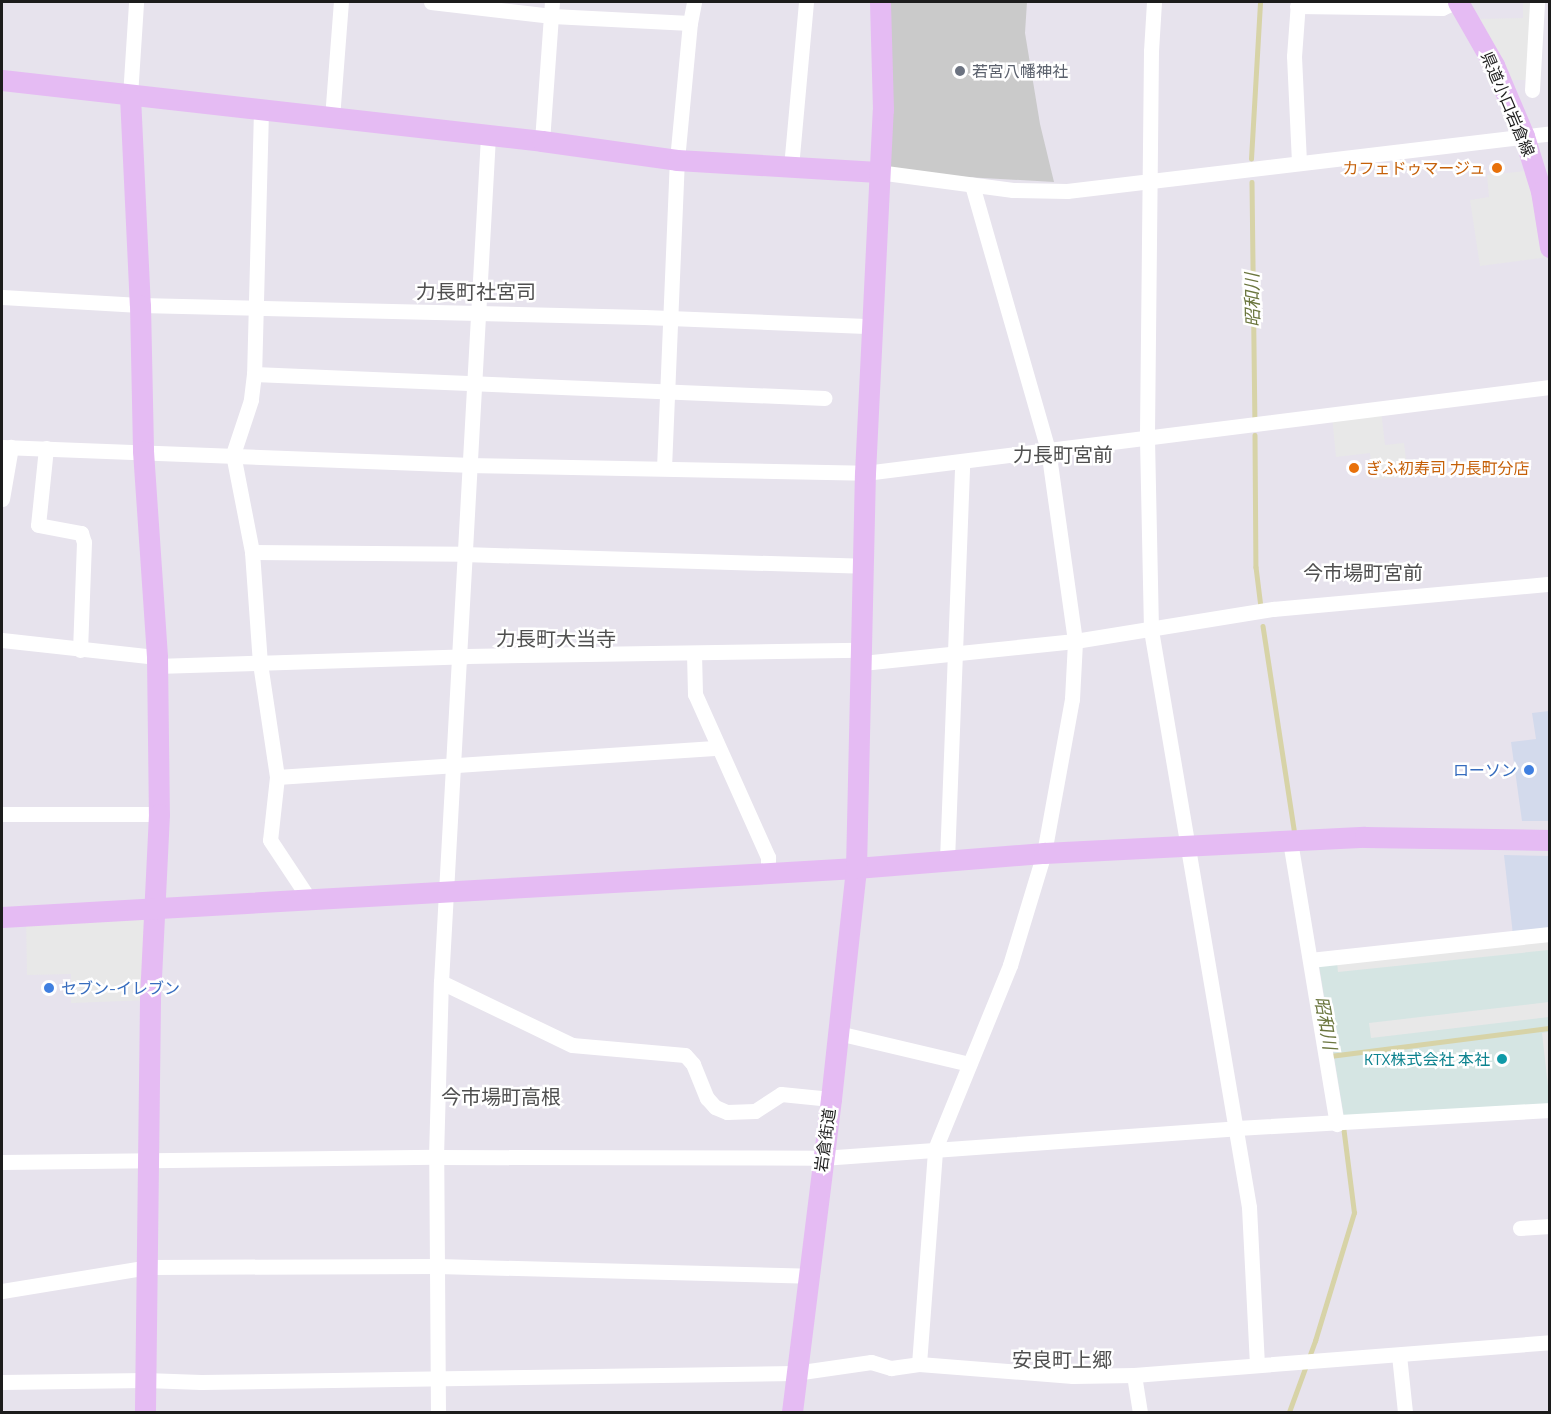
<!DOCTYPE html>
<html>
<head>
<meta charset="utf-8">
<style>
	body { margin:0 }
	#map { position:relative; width:1551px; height:1414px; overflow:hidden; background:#e7e3ed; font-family:"Titillium Web","Noto Sans JP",sans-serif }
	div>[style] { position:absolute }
	.commercial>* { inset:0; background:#d3daec }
	.industrial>* { inset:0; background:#d5e5e3 }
	.religious>* { inset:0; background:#cacaca }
	.parking>* { inset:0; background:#e8e8e8 }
	.stream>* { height:4.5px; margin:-2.25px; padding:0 2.25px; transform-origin:2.25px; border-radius:2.25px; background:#d7d3a7 }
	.street>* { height:15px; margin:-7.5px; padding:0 7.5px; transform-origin:7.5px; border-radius:7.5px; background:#fff }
	.secondary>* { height:21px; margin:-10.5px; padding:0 10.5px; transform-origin:10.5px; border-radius:10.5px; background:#e5bbf3 }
	.dots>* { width:16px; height:16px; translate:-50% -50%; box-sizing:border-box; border:3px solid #fff; border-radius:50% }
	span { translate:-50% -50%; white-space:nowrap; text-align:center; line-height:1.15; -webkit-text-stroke:5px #fff; paint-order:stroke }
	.worship-label { font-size:16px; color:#5b616d }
	.left { translate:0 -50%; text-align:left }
	.street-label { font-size:16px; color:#1c1c1c }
	.food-label { font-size:16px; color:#c56008 }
	.right { translate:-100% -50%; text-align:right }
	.shop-label { font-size:16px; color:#366cbe }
	.culture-label { font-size:16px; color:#0d838f }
	.water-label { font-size:18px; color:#6b763e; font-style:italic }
	.quarter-label { font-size:20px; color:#4f4f4f }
	.frame { position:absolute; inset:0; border:3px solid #1c1c1c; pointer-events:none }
</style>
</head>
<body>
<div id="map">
	<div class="commercial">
		<i style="clip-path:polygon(1549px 711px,1549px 821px,1522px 821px,1511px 742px,1536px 739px,1532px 713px)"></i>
		<i style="clip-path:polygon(1504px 855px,1549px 856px,1549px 930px,1513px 935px)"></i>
	</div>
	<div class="industrial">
		<i style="clip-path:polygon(1549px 937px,1549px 1105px,1344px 1117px,1319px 965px)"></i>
	</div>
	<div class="religious">
		<i style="clip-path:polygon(888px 2px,1027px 2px,1025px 33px,1040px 124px,1054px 182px,878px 172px)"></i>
	</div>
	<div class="parking">
		<i style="clip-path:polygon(1523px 2px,1537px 2px,1533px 80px,1512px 80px,1477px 19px,1523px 18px)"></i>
		<i style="clip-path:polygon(1536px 170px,1549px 257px,1480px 266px,1470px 200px,1489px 197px,1487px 175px)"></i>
		<i style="clip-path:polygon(1381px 410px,1385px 445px,1404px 443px,1408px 476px,1373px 480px,1370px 453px,1336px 457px,1332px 416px)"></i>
		<i style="clip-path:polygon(155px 909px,150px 1000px,71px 1003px,71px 974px,27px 975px,26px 915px)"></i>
		<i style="clip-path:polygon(1549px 938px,1549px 950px,1338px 972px,1337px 963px)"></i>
		<i style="clip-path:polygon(1549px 1002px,1549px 1017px,1371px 1038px,1369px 1023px)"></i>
		<i style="clip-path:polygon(1549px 1032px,1550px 1032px,1549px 1095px,1542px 1033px)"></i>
	</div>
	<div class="stream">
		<i style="left:1251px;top:159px;width:157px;rotate:-86.7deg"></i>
		<i style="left:1252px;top:182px;width:236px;rotate:89.3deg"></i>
		<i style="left:1255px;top:435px;width:132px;rotate:89.6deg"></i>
		<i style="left:1256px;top:567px;width:40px;rotate:82.9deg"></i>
		<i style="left:1263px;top:626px;width:210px;rotate:81.3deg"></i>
		<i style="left:1330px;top:1056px;width:222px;rotate:-7.3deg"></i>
		<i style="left:1289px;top:1412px;width:76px;rotate:-69.9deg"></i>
		<i style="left:1315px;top:1341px;width:134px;rotate:-73.1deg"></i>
		<i style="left:1354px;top:1213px;width:88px;rotate:-97.2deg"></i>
	</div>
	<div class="street">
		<i style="left:431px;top:2px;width:122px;rotate:6.6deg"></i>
		<i style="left:552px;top:16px;width:138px;rotate:2.9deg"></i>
		<i style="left:1154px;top:2px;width:49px;rotate:93.5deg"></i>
		<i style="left:1151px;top:51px;width:388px;rotate:90.6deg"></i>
		<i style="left:1147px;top:439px;width:191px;rotate:88.8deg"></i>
		<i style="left:1151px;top:630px;width:585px;rotate:80.36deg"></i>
		<i style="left:1249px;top:1207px;width:158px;rotate:87.1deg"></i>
		<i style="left:1298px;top:2px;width:54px;rotate:94.2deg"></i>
		<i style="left:1294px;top:56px;width:107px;rotate:87.3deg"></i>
		<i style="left:1297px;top:6px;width:145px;rotate:0.8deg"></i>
		<i style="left:1442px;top:8px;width:14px;rotate:-25deg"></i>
		<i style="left:1532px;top:90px;width:88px;rotate:-86.7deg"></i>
		<i style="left:130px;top:96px;width:94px;rotate:-86.3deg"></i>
		<i style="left:261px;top:110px;width:264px;rotate:91.5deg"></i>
		<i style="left:254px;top:374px;width:26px;rotate:97deg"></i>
		<i style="left:251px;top:400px;width:57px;rotate:108.4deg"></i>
		<i style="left:233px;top:454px;width:100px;rotate:79deg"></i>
		<i style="left:252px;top:552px;width:111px;rotate:85.9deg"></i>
		<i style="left:260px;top:663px;width:115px;rotate:81.5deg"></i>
		<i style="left:277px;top:777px;width:63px;rotate:96.3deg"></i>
		<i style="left:270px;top:840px;width:71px;rotate:56.5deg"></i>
		<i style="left:332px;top:118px;width:116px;rotate:-85.6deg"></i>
		<i style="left:542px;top:141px;width:139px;rotate:-85.9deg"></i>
		<i style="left:791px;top:167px;width:166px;rotate:-84.8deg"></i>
		<i style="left:878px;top:172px;width:136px;rotate:7.6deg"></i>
		<i style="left:1013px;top:190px;width:54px;rotate:1.1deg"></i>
		<i style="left:1067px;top:191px;width:486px;rotate:-6.8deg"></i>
		<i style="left:2px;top:297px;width:138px;rotate:3.3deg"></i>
		<i style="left:140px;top:305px;width:504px;rotate:1.36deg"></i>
		<i style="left:644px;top:317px;width:228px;rotate:2.3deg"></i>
		<i style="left:254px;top:374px;width:571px;rotate:2.41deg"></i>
		<i style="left:2px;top:447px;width:464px;rotate:2.2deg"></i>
		<i style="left:466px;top:465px;width:399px;rotate:1.1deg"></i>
		<i style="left:865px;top:473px;width:690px;rotate:-7.16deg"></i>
		<i style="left:46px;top:448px;width:77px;rotate:95.9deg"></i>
		<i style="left:38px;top:525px;width:44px;rotate:10.5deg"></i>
		<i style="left:81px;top:533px;width:9px;rotate:72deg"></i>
		<i style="left:84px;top:542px;width:108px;rotate:92.1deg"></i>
		<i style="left:664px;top:468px;width:308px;rotate:-87.6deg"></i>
		<i style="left:677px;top:160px;width:138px;rotate:-84.6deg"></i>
		<i style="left:690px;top:23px;width:21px;rotate:-79deg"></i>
		<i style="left:2px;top:499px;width:53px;rotate:-80.2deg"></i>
		<i style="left:252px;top:552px;width:211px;rotate:0.5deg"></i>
		<i style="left:463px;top:554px;width:400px;rotate:1.7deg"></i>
		<i style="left:2px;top:640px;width:156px;rotate:6.3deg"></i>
		<i style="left:694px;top:653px;width:41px;rotate:88.6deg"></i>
		<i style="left:695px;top:694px;width:179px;rotate:65.9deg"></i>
		<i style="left:768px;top:857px;width:16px;rotate:90deg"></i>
		<i style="left:862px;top:663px;width:214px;rotate:-5.9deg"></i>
		<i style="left:1075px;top:641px;width:201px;rotate:-9.2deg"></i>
		<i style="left:1273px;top:609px;width:278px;rotate:-5.2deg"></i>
		<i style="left:156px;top:666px;width:311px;rotate:-1.8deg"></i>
		<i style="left:467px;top:656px;width:393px;rotate:-0.9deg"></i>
		<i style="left:277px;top:777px;width:442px;rotate:-3.8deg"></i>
		<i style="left:2px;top:814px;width:157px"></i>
		<i style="left:1290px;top:841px;width:287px;rotate:80.6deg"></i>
		<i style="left:947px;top:860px;width:399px;rotate:-87.8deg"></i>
		<i style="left:1310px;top:960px;width:241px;rotate:-6.2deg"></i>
		<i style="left:441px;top:982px;width:145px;rotate:25.7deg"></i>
		<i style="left:572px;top:1045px;width:113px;rotate:5.1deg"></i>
		<i style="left:685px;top:1055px;width:12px;rotate:48deg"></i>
		<i style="left:693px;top:1064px;width:37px;rotate:68deg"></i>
		<i style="left:707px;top:1098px;width:12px;rotate:48deg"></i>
		<i style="left:715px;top:1107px;width:13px;rotate:23deg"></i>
		<i style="left:727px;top:1112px;width:28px;rotate:-2deg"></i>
		<i style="left:755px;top:1111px;width:31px;rotate:-33deg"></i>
		<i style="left:781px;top:1094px;width:50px;rotate:5.7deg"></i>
		<i style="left:838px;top:1033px;width:135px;rotate:13.3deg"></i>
		<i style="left:2px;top:1162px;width:434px;rotate:-0.7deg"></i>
		<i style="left:436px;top:1157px;width:386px;rotate:0.1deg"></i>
		<i style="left:822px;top:1158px;width:416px;rotate:-4.1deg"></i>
		<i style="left:1237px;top:1128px;width:314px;rotate:-3.3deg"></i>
		<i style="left:1520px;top:1228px;width:30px;rotate:-4deg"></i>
		<i style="left:2px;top:1291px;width:148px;rotate:-9.3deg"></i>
		<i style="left:148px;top:1267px;width:289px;rotate:-0.2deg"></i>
		<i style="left:437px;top:1266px;width:372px;rotate:1.5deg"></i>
		<i style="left:1399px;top:1355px;width:57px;rotate:84deg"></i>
		<i style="left:919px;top:1364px;width:216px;rotate:-85.7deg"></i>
		<i style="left:935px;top:1149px;width:199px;rotate:-67.8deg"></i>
		<i style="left:1010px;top:965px;width:117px;rotate:-73.1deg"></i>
		<i style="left:1044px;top:853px;width:157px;rotate:-79.7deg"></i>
		<i style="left:1072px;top:699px;width:58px;rotate:-87deg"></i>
		<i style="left:1075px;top:641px;width:193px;rotate:-98deg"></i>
		<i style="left:1048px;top:450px;width:276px;rotate:-106deg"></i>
		<i style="left:1134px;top:1375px;width:37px;rotate:81deg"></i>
		<i style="left:2px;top:1382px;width:143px;rotate:-0.8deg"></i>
		<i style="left:145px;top:1380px;width:56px;rotate:2deg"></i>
		<i style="left:201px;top:1382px;width:594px;rotate:-0.87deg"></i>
		<i style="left:795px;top:1373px;width:77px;rotate:-8.2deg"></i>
		<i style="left:871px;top:1362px;width:21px;rotate:17deg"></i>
		<i style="left:891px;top:1368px;width:28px;rotate:-8deg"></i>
		<i style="left:919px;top:1364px;width:154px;rotate:4.5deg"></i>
		<i style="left:1073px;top:1376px;width:61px;rotate:-0.9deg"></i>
		<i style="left:1134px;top:1375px;width:417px;rotate:-4.5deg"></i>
		<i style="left:438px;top:1412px;width:255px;rotate:-90.4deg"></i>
		<i style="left:436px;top:1157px;width:175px;rotate:-88.4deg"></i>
		<i style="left:441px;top:982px;width:847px;rotate:-86.82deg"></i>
	</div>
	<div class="secondary">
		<i style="left:1458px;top:2px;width:73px;rotate:60.3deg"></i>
		<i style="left:1494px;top:65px;width:77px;rotate:67.1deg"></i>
		<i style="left:1524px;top:136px;width:58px;rotate:72.8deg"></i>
		<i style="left:1541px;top:191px;width:57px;rotate:80.9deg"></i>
		<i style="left:2px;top:80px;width:543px;rotate:6.44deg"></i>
		<i style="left:542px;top:141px;width:136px;rotate:8deg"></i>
		<i style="left:677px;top:160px;width:201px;rotate:3.4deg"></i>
		<i style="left:130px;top:96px;width:209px;rotate:87.3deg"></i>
		<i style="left:140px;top:305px;width:146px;rotate:88.8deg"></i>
		<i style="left:143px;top:451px;width:206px;rotate:86.1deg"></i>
		<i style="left:157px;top:657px;width:157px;rotate:89.3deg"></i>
		<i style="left:159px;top:814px;width:186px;rotate:92.8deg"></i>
		<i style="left:150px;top:1000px;width:412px;rotate:90.7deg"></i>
		<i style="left:2px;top:917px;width:855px;rotate:-3.28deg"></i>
		<i style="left:856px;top:868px;width:189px;rotate:-4.6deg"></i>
		<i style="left:1044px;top:853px;width:321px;rotate:-2.9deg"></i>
		<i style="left:1365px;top:837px;width:185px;rotate:0.9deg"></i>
		<i style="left:792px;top:1412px;width:315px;rotate:-82.9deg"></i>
		<i style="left:831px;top:1099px;width:232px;rotate:-83.8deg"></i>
		<i style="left:856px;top:868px;width:395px;rotate:-88.7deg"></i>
		<i style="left:865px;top:473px;width:363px;rotate:-87.2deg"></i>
		<i style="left:883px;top:110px;width:108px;rotate:-91.6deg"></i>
	</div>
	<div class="dots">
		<i style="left:960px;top:71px;background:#6b7280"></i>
		<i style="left:1497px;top:168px;background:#e8710a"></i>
		<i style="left:1354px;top:468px;background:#e8710a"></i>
		<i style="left:1529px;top:770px;background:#3f7fe0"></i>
		<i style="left:49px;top:988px;background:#3f7fe0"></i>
		<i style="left:1502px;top:1059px;background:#0f9aa8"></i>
	</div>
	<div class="worship-label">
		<span class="left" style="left:972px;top:71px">若宮八幡神社</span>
	</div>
	<div class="street-label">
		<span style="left:1508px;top:104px;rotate:67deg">県道小口岩倉線</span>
		<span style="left:825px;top:1140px;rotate:-82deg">岩倉街道</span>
	</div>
	<div class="food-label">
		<span class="right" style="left:1485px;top:168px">カフェドゥマージュ</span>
		<span class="left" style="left:1366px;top:468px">ぎふ初寿司 力長町分店</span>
	</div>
	<div class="shop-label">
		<span class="right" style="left:1517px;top:770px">ローソン</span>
		<span class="left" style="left:61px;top:988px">セブン-イレブン</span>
	</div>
	<div class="culture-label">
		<span class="right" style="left:1490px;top:1059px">KTX株式会社 本社</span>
	</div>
	<div class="water-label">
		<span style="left:1253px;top:300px;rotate:-91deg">昭和川</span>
		<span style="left:1325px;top:1023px;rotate:80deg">昭和川</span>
	</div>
	<div class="quarter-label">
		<span style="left:476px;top:291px">力長町社宮司</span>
		<span style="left:1063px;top:454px">力長町宮前</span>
		<span style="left:1363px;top:572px">今市場町宮前</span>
		<span style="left:556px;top:638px">力長町大当寺</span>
		<span style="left:501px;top:1096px">今市場町高根</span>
		<span style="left:1062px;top:1359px">安良町上郷</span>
	</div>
	<div class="frame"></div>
</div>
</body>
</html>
